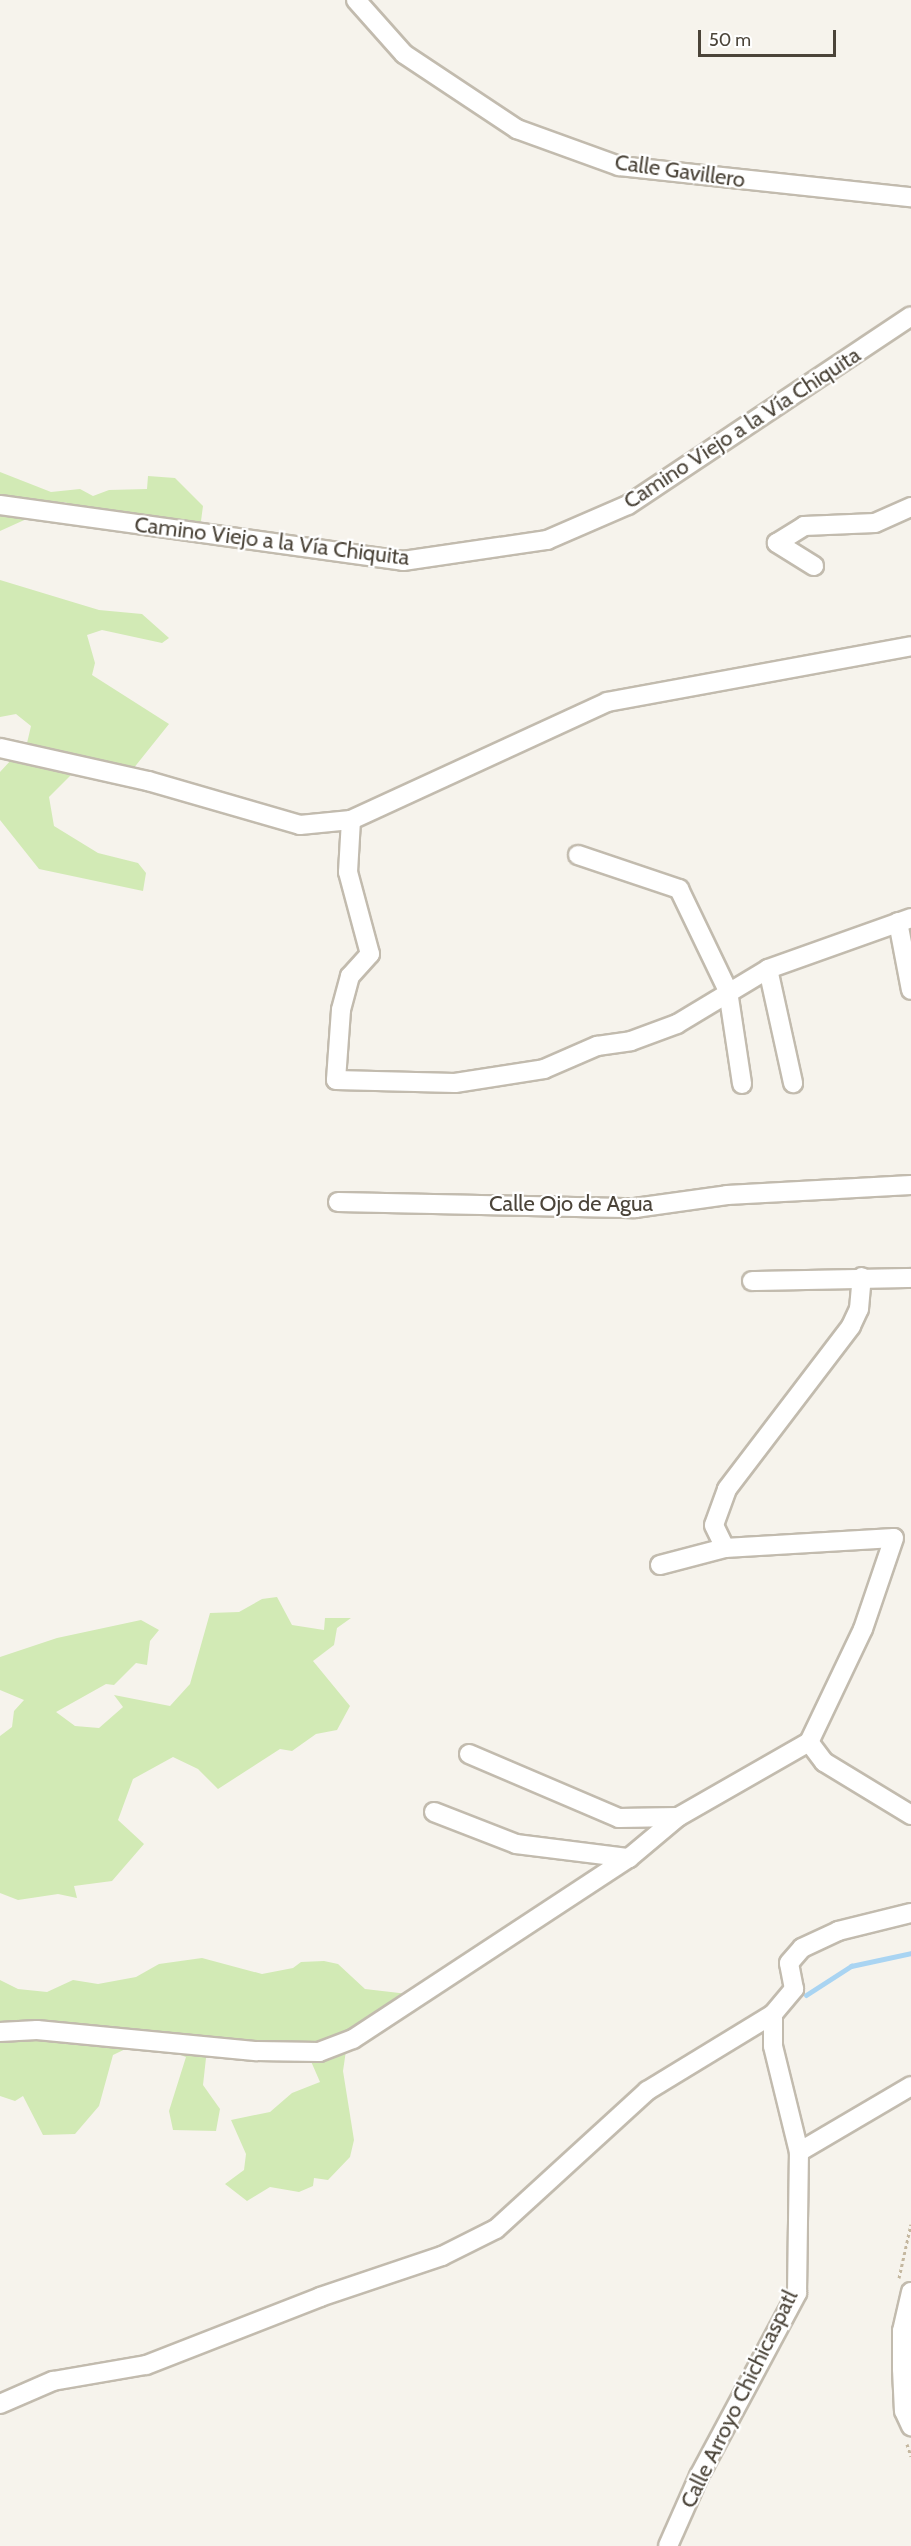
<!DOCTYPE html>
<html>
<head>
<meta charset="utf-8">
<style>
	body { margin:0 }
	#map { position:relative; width:911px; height:2546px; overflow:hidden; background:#f6f3ec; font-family:Cabin,sans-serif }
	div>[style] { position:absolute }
	.green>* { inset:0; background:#d2eab5 }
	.stream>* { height:5px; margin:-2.5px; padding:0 2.5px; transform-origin:2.5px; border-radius:2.5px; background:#a9d4f2 }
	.path>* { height:3px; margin-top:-1.5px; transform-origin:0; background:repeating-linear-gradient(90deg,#c4b79f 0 3px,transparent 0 6px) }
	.roads { filter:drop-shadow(2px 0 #c2bbae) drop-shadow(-2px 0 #c2bbae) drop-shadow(0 2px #c2bbae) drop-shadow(0 -2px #c2bbae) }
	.street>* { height:18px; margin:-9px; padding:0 9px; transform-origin:9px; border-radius:9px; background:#fff }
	span { translate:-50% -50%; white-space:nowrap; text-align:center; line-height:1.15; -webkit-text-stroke:4.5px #fff; paint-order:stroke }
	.street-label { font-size:22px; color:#4b4439 }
	.scale { position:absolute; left:698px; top:30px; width:138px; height:27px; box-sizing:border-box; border:3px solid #4b4439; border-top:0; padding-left:8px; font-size:18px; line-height:21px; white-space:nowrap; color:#4b4439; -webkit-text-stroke:4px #fff; paint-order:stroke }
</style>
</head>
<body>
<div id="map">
	<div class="green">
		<i style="clip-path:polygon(0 472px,51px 492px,80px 489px,93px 496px,109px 490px,147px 489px,148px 476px,175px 478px,203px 506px,201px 521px,190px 529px,173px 520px,135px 524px,64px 502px,0 531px)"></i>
		<i style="clip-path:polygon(0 580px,99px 610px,142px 614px,169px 638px,162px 643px,102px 630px,87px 635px,95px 663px,92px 675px,169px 724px,129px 774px,76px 770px,49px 797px,54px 826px,98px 853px,138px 863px,146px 873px,143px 891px,39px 869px,0 820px,0 772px,12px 759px,24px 756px,31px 726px,16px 714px,0 717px)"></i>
		<i style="clip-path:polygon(277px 1597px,292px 1625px,324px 1630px,325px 1618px,351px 1618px,337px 1628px,334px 1645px,313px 1661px,350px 1706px,337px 1730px,316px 1734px,292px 1751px,280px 1749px,218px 1789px,198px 1769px,173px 1757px,133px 1779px,118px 1820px,144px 1844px,112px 1881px,74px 1886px,77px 1898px,58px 1894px,18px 1900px,0 1893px,0 1736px,12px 1727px,14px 1711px,24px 1700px,0 1690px,0 1657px,57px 1638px,141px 1620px,159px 1630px,150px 1641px,147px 1665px,136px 1663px,114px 1685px,106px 1684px,56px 1712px,75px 1726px,99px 1728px,123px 1707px,114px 1695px,170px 1706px,190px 1684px,210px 1613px,239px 1612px,262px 1599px)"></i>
		<i style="clip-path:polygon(202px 1958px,262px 1974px,293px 1968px,301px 1962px,324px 1961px,338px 1964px,365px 1989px,408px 1994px,348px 2037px,343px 2071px,354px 2140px,350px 2157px,328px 2180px,314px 2178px,313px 2186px,299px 2192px,270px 2187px,247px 2201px,225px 2184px,244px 2170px,246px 2154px,231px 2120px,270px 2112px,292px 2093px,320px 2082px,310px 2059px,291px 2043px,217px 2041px,206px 2058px,203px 2085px,220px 2109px,216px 2131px,173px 2130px,169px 2111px,186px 2057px,142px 2041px,113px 2055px,99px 2106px,75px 2134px,43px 2135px,23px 2096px,15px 2101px,0 2096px,0 1980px,18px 1989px,47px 1992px,73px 1980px,98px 1984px,136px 1977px,159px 1964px)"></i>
	</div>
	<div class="stream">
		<i style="left:806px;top:1995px;width:54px;rotate:-32.8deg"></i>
		<i style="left:851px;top:1966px;width:61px;rotate:-12.2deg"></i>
	</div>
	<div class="path">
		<i style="left:899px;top:2278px;width:55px;rotate:-77.5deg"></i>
		<i style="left:907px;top:2444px;width:13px;rotate:72deg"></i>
	</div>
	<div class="roads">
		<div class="street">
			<i style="left:356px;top:0;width:72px;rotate:48.4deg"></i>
			<i style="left:404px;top:54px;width:136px;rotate:33.6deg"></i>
			<i style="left:517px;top:129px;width:109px;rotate:19.9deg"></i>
			<i style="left:619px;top:166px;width:294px;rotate:6.1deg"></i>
			<i style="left:0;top:505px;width:407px;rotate:7.9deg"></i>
			<i style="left:403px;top:561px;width:146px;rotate:-8.3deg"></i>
			<i style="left:547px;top:540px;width:88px;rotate:-23.4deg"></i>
			<i style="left:628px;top:505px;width:340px;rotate:-33.7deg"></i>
			<i style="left:814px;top:566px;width:44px;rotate:-148.1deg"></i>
			<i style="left:777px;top:543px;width:32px;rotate:-32deg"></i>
			<i style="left:804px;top:526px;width:71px;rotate:-2.4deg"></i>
			<i style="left:875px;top:523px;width:39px;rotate:-24deg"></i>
			<i style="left:0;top:748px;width:152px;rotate:12.6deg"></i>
			<i style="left:148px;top:781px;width:158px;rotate:16.1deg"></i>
			<i style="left:300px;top:825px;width:51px;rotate:-5.6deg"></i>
			<i style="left:351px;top:820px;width:282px;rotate:-24.7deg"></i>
			<i style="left:607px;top:702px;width:309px;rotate:-10.4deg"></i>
			<i style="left:351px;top:820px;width:52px;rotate:93.3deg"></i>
			<i style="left:348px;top:872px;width:85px;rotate:75deg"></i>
			<i style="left:370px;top:954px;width:30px;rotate:132deg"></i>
			<i style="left:350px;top:976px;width:35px;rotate:105deg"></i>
			<i style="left:341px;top:1010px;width:70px;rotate:94.1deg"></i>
			<i style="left:336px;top:1080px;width:119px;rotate:1.4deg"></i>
			<i style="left:455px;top:1083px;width:90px;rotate:-8.9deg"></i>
			<i style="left:544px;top:1069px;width:58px;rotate:-23.5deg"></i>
			<i style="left:597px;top:1046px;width:34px;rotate:-8deg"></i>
			<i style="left:631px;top:1041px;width:49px;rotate:-20.3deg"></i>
			<i style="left:677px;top:1024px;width:106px;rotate:-31.1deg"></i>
			<i style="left:768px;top:969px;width:152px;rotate:-19.6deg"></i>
			<i style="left:578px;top:855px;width:107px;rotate:18.6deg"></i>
			<i style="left:679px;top:889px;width:113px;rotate:64.3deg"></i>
			<i style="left:728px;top:991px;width:94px;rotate:81.4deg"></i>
			<i style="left:898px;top:922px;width:69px;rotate:79.2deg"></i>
			<i style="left:768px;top:969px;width:117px;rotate:77.6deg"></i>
			<i style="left:338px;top:1202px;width:297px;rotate:1.2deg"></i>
			<i style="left:635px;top:1208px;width:93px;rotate:-8deg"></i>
			<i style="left:727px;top:1195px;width:184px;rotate:-3.1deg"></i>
			<i style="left:752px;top:1281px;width:159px;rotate:-1.1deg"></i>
			<i style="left:725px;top:1548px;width:25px;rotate:-116deg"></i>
			<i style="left:714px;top:1525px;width:38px;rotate:-70deg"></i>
			<i style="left:727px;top:1489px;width:205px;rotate:-52.7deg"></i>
			<i style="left:851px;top:1326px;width:19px;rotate:-65deg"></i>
			<i style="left:859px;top:1309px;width:32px;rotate:-85deg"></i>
			<i style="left:660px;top:1565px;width:67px;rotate:-14.7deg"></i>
			<i style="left:725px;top:1548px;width:169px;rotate:-3.4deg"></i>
			<i style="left:894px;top:1538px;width:96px;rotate:108.8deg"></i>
			<i style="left:863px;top:1629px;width:125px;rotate:115.5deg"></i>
			<i style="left:809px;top:1742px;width:25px;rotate:53deg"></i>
			<i style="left:824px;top:1762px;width:102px;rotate:31.3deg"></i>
			<i style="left:469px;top:1754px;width:163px;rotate:23.1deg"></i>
			<i style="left:619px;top:1818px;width:59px;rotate:-1deg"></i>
			<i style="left:678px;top:1817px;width:151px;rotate:-29.8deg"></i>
			<i style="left:434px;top:1812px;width:88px;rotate:21.3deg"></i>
			<i style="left:516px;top:1844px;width:114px;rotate:7.1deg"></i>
			<i style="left:629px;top:1858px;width:64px;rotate:-39.9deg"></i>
			<i style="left:0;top:2032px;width:37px;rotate:-3deg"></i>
			<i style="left:37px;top:2030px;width:221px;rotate:5.5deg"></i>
			<i style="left:257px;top:2051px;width:62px;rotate:0.9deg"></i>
			<i style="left:319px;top:2052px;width:36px;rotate:-21deg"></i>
			<i style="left:353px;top:2039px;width:330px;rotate:-33.3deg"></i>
			<i style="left:799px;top:2152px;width:130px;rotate:-30.5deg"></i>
			<i style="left:911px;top:2292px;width:40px;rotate:103deg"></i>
			<i style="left:902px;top:2331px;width:38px;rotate:90deg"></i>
			<i style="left:902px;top:2369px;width:42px;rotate:87.3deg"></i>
			<i style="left:904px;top:2411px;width:17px;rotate:65deg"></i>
			<i style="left:0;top:2404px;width:58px;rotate:-23.5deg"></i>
			<i style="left:53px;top:2381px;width:94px;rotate:-9.8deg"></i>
			<i style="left:146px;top:2365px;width:187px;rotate:-21.3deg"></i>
			<i style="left:320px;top:2297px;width:129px;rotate:-18.6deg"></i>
			<i style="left:442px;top:2256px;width:60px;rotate:-26.6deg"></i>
			<i style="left:496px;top:2229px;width:205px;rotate:-42.4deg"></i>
			<i style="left:647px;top:2091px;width:148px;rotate:-31.4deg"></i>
			<i style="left:668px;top:2546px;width:77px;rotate:-66.1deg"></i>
			<i style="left:699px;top:2476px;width:208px;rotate:-61.8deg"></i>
			<i style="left:797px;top:2293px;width:141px;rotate:-89.2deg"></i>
			<i style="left:799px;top:2152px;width:109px;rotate:-103.8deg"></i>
			<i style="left:773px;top:2046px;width:32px;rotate:-90deg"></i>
			<i style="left:773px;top:2014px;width:33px;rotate:-50deg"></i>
			<i style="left:794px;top:1989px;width:26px;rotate:-101deg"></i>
			<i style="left:789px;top:1963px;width:20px;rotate:-49deg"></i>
			<i style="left:802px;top:1948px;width:40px;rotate:-25deg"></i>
			<i style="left:838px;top:1931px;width:75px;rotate:-13.9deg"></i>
		</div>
	</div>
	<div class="street-label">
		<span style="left:680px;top:171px;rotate:8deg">Calle Gavillero</span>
		<span style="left:742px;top:428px;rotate:-33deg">Camino Viejo a la Vía Chiquita</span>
		<span style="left:272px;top:541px;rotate:7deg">Camino Viejo a la Vía Chiquita</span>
		<span style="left:571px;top:1204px">Calle Ojo de Agua</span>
		<span style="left:739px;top:2399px;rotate:-64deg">Calle Arroyo Chichicaspatl</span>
	</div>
	<div class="scale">50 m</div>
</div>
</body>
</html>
